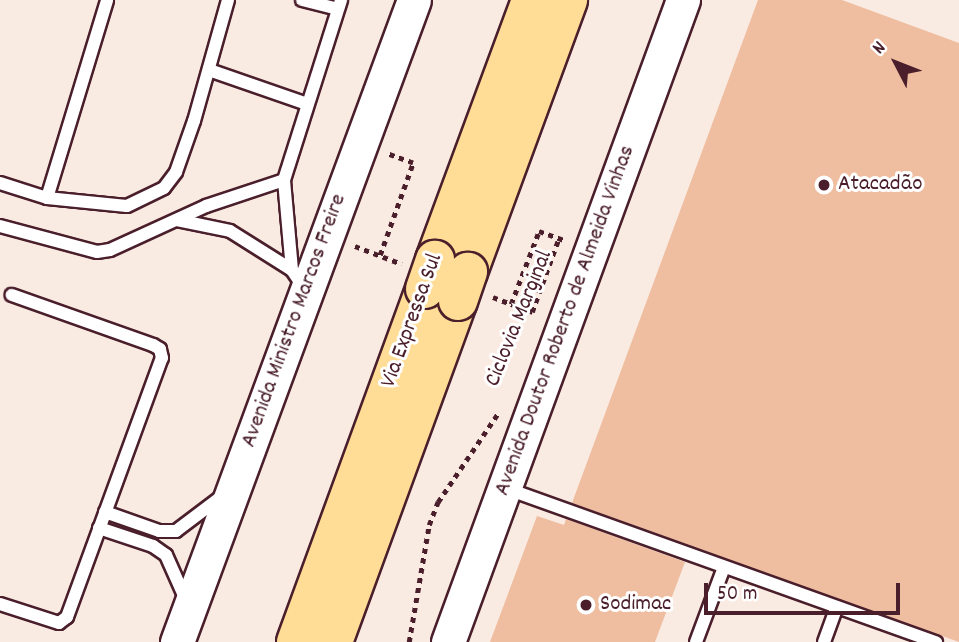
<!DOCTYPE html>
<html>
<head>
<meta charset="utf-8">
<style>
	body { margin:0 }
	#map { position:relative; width:959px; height:642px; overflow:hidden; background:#faebe2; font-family:Dekko,sans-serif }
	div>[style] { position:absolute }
	.building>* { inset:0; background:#efbda0 }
	.path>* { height:4.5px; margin-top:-2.25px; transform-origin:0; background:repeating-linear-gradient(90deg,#4a1f2b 0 5px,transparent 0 10px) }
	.roads { filter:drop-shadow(2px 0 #4a1f2b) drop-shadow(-2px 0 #4a1f2b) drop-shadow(0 2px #4a1f2b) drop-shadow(0 -2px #4a1f2b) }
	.lane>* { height:12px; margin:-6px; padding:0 6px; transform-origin:6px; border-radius:6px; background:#fff }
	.secondary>* { height:33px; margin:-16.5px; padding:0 16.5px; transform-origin:16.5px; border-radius:16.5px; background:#fff }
	.highway>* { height:38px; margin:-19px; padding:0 19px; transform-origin:19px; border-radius:19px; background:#ffdd96 }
	.bridges { filter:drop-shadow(2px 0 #4a1f2b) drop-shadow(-2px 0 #4a1f2b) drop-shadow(0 2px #4a1f2b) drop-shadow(0 -2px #4a1f2b) }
	.highway-bridge>* { height:38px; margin:-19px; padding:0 19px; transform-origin:19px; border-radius:19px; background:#ffdd96 }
	.dots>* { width:19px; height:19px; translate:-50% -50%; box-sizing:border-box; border:4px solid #fff; border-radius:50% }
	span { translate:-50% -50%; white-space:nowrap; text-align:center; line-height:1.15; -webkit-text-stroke:6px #fff; paint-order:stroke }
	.poi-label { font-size:23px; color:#4a1f2b }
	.left { translate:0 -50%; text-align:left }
	.street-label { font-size:23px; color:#4a1f2b }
	.north { position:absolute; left:861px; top:28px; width:70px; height:70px; -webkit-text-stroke:5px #fff; paint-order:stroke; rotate:312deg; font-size:19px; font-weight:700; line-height:28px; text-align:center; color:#4a1f2b }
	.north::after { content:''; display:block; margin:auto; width:24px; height:32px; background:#4a1f2b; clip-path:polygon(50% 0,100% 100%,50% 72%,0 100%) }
	.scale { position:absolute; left:704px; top:583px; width:196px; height:32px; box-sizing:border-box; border:4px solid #4a1f2b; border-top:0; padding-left:9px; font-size:21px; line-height:24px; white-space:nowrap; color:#4a1f2b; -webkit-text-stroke:5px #fff; paint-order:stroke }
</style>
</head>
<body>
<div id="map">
	<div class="building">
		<i style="clip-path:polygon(758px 0,842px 0,959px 43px,959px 642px,572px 503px)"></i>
		<i style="clip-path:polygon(537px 516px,564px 525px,566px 519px,685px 562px,655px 642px,490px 642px)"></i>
	</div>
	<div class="path">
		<i style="left:355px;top:246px;width:50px;rotate:21deg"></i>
		<i style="left:380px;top:255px;width:98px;rotate:-70.3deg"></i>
		<i style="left:413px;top:163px;width:27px;rotate:-160deg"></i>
		<i style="left:493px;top:297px;width:19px;rotate:21deg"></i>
		<i style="left:511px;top:304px;width:78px;rotate:-69deg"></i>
		<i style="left:539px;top:231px;width:27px;rotate:20deg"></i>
		<i style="left:511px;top:304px;width:23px;rotate:20deg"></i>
		<i style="left:532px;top:312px;width:79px;rotate:-70deg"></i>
		<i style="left:409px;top:642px;width:119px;rotate:-80.3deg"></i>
		<i style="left:429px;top:525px;width:25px;rotate:-69deg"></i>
		<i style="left:438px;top:502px;width:109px;rotate:-55.9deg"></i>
	</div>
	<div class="roads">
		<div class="lane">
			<i style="left:302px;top:0;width:36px;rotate:14deg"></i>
			<i style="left:209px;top:70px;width:104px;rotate:19.1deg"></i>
			<i style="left:0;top:183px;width:49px;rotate:17.7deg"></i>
			<i style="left:47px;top:198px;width:80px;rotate:5.7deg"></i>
			<i style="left:127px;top:206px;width:41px;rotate:-25.9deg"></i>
			<i style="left:164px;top:188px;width:20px;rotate:-53deg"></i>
			<i style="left:176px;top:172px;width:54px;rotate:-70.6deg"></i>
			<i style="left:194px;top:121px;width:126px;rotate:-74.3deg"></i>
			<i style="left:47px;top:198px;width:207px;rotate:-73.1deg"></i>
			<i style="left:177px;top:220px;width:54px;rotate:11.7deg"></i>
			<i style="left:230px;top:231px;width:73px;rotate:32.2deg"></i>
			<i style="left:0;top:226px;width:100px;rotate:15deg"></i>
			<i style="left:97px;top:252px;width:13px;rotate:-9deg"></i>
			<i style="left:110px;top:250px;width:106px;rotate:-24.6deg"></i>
			<i style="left:206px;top:206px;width:82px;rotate:-18.4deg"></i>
			<i style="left:304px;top:288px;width:22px;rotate:-124deg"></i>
			<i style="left:292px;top:270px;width:90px;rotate:-95.1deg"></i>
			<i style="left:284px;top:180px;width:189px;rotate:-72.4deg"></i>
			<i style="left:505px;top:488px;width:458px;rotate:19.7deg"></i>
			<i style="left:105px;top:512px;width:57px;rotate:19.4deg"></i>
			<i style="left:159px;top:531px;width:17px"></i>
			<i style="left:176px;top:531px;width:56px;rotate:-37.1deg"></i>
			<i style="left:99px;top:528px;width:57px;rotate:18.4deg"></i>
			<i style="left:153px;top:546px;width:16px;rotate:35deg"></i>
			<i style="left:166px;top:555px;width:49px;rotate:66deg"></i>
			<i style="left:0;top:604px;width:62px;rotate:17.9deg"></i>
			<i style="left:59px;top:623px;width:10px;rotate:-37deg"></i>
			<i style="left:67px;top:617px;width:276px;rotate:-69.9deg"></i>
			<i style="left:162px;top:358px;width:9px;rotate:-103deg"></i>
			<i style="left:160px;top:349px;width:8px;rotate:-150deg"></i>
			<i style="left:153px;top:345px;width:150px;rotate:-160.5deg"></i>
			<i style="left:696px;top:642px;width:80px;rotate:-69.5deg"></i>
			<i style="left:824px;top:642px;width:37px;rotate:-70deg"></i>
		</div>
		<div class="secondary">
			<i style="left:177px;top:642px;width:684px;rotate:-69.74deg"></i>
			<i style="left:448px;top:642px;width:684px;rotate:-69.9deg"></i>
		</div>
		<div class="highway">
			<i style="left:435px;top:260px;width:277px;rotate:-69.7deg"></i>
			<i style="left:468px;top:272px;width:290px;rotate:-69.8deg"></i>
			<i style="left:296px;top:642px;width:376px;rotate:-69.9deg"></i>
			<i style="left:333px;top:642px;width:363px;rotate:-69.9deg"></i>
		</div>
	</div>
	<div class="bridges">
		<div class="highway-bridge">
			<i style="left:425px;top:289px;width:31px;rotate:-71deg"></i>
			<i style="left:458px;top:301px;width:31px;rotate:-71deg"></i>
		</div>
	</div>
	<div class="dots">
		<i style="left:824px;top:185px;background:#4a1f2b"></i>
		<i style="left:586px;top:605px;background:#4a1f2b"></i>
	</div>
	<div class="poi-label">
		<span class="left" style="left:838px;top:185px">Atacadão</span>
		<span class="left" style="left:600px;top:605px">Sodimac</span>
	</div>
	<div class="street-label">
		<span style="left:520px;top:319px;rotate:-68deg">Ciclovia Marginal</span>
		<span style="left:295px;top:321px;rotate:-70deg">Avenida Ministro Marcos Freire</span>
		<span style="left:413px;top:321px;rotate:-70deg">Via Expressa Sul</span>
		<span style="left:566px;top:321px;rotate:-70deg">Avenida Doutor Roberto de Almeida Vinhas</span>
	</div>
	<div class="north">N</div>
	<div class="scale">50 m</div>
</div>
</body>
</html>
